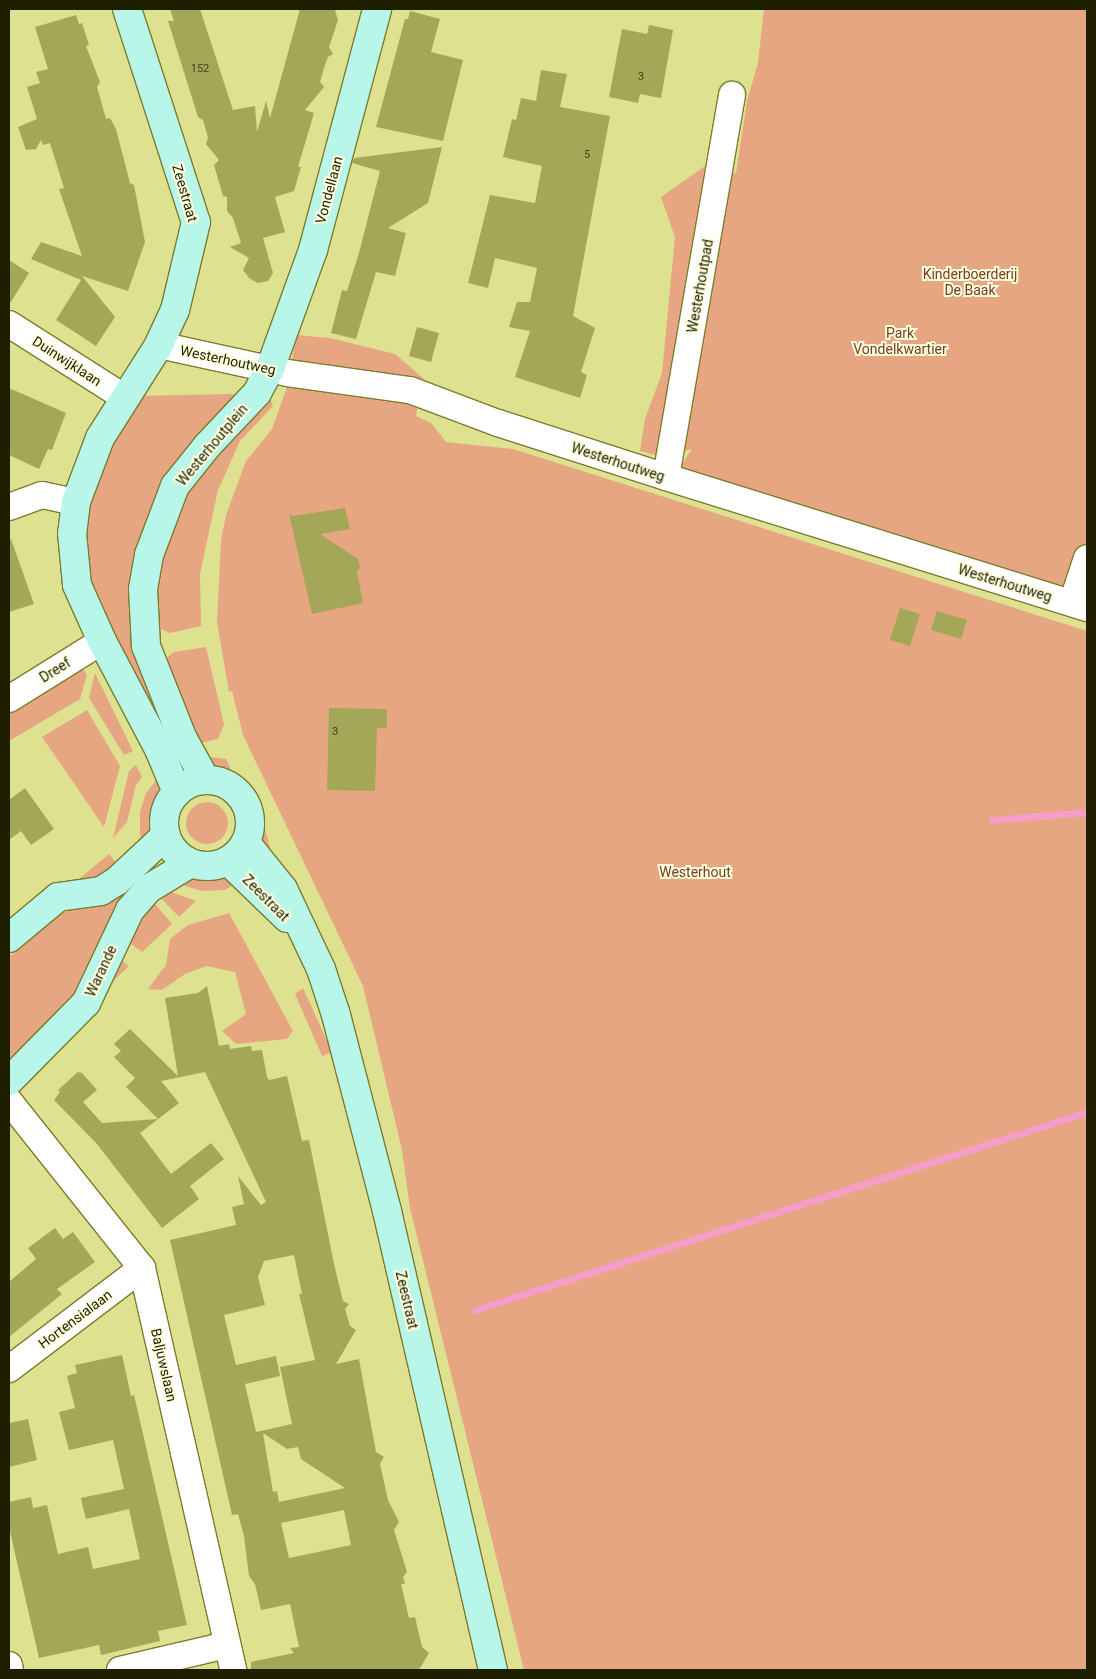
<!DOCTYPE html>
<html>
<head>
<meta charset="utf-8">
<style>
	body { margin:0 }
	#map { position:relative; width:1096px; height:1679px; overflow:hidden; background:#dee190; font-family:Roboto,sans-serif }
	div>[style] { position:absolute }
	.green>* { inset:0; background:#e7a682 }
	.round { border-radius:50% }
	.stream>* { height:7px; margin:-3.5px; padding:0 3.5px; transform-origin:3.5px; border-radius:3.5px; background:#f59ec7 }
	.building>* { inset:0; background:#a5a758 }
	.roads { filter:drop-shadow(1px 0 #7b7c2c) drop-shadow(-1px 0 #7b7c2c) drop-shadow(0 1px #7b7c2c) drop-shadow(0 -1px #7b7c2c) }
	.street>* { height:26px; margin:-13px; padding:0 13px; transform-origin:13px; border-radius:13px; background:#fff }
	.secondary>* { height:28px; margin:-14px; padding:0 14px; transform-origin:14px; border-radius:14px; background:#b7f6e8 }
	.secondary>.ring { margin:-14px; padding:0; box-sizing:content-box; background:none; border:28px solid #b7f6e8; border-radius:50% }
	span { translate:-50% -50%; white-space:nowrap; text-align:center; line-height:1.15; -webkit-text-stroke:4px #fdffdf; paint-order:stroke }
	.number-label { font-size:11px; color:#404116 }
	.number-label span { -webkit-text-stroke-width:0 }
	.street-label { font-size:14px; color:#1e1f00 }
	.park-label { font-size:14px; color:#743f1f }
	.frame { position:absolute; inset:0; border:10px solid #1e1f00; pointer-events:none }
</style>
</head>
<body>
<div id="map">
	<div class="green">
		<i style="clip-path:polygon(764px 9px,1087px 9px,1087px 590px,1070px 594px,678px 470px,692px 449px,664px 457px,640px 451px,645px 419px,662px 373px,675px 237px,661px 197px,705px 166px,736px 173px,747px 101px,758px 63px)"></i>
		<i style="clip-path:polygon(296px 335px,330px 338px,395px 354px,423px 378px,416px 416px,431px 423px,446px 442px,513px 449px,1087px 631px,1087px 1670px,524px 1670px,410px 1208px,402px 1150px,363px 986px,243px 735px,232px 691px,229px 692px,217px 622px,221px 540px,226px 515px,246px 461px,272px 429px,288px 384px)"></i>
		<i style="clip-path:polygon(232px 394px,239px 398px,146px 540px,169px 732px,162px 738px,98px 620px,82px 557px,86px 491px,136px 396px)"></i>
		<i style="clip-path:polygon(268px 394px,273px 406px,240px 441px,218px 490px,200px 574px,201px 626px,170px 633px,159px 628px,151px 613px,161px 537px,196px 472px)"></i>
		<i style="clip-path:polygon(206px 647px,224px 724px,218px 739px,192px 745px,163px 661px,174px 652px)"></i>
		<i style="clip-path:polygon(82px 667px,87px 675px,80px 699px,9px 741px,9px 715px)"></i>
		<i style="clip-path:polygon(95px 673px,133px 751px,124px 755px,89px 698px)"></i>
		<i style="clip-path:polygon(87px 710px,120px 766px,104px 827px,42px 737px)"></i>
		<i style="clip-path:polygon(200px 756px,226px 759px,231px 770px,256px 796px,270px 847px,266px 854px,259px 835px,259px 811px,252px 796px,241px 783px,225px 776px,201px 761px)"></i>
		<i style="clip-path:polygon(136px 765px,142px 777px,136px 785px,127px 822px,113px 838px,129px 771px)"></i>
		<i style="clip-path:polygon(161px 774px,163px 789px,145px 848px,140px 835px,140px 812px,146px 793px)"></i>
		<i class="round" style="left:186px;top:802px;width:42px;height:42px"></i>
		<i style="clip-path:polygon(109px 854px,123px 870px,109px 878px,72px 885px)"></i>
		<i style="clip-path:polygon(190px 874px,218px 875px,238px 883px,224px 890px,202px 891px,176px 883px)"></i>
		<i style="clip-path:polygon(133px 880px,141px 889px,82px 994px,9px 1063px,9px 957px,57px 916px)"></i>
		<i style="clip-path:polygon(164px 887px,174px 893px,196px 901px,179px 917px,162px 899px,165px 896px,161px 890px)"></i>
		<i style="clip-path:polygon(151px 899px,172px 924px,142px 952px,122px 937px)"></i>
		<i style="clip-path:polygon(229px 913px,293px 1031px,287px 1039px,236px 1044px,222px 1031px,246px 1014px,235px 972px,206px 966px,185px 974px,162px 990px,148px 989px,166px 965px,170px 939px,188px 925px)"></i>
		<i style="clip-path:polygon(115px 956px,129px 966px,102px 992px)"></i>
		<i style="clip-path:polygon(303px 988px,332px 1052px,322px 1056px,295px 994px)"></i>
	</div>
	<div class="stream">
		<i style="left:992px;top:820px;width:95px;rotate:-4.8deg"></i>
		<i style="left:475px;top:1310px;width:643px;rotate:-17.93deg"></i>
	</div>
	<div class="building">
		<i style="clip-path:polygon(170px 9px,200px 9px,233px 110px,255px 106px,257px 132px,266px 101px,270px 118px,300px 9px,335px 10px,338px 20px,329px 47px,333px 54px,328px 57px,324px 68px,320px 82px,324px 87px,305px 110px,314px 113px,298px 167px,301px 167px,294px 191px,275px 197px,285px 232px,263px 238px,273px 273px,268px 281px,258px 283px,249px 278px,243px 270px,249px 258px,230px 247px,241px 243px,233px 218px,227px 211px,227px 197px,223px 196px,214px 165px,219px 160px,206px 144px,208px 138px,203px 120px,198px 117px,168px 21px,174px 21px)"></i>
		<i style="clip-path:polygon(410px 11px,440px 19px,431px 52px,463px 60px,443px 141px,376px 127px,405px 19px,408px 19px)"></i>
		<i style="clip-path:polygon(76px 15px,79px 24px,82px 23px,89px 45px,86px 46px,100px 82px,97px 87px,106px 119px,110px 118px,116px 129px,130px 183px,134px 185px,145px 242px,128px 291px,82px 276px,115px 317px,96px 346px,56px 320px,81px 280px,31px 259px,41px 242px,82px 256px,59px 189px,64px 188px,50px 143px,43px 145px,41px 140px,36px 149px,26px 150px,18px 127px,37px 119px,27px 87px,40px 83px,36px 72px,48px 69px,35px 27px)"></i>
		<i style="clip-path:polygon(649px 25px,673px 30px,661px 98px,640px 94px,638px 103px,609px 97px,622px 29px,647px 34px)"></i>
		<i style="clip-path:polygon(541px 70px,567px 74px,560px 107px,610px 116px,573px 316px,595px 328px,581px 372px,587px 375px,580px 398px,515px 377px,530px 331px,509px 327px,517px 302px,530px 302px,537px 268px,495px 258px,488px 288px,468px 283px,490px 195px,535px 203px,542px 166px,503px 157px,512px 119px,516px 120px,521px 98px,536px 101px)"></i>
		<i style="clip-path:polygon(442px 147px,428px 203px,388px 228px,406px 233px,395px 276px,376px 272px,356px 339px,331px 333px,342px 290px,347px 291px,359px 253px,380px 171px,352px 163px,354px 158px)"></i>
		<i style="clip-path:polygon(9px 260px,29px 273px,9px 305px)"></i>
		<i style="clip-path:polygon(417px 327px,439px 333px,431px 362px,409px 356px)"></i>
		<i style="clip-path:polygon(9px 388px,66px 413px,52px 450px,48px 449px,39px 469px,9px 455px)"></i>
		<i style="clip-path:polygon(345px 508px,350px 529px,320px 534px,358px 559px,360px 567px,357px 572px,363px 603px,312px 614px,289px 514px,293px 516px)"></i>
		<i style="clip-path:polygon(9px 539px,11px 539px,34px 604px,9px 612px)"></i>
		<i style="clip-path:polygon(900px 608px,920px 614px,910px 646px,890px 640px)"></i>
		<i style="clip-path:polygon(937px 611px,967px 620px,961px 639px,931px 630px)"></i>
		<i style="clip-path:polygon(329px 708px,387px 709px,387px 728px,377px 728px,375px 791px,327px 790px)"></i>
		<i style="clip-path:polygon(25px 788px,54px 829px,31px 845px,21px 831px,9px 840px,9px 800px)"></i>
		<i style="clip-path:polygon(evenodd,207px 986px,219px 1046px,229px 1044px,230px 1049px,251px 1046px,252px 1051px,262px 1050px,267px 1077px,269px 1080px,287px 1076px,302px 1141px,309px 1140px,334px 1264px,343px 1301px,349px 1304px,345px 1309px,350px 1326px,356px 1330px,336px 1364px,359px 1359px,376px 1452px,384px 1457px,380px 1464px,388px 1500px,399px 1522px,394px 1530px,407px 1572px,403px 1577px,405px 1584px,401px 1584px,409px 1618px,415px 1617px,422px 1647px,429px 1653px,419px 1670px,251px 1670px,251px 1662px,294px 1653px,290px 1648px,299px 1647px,290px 1604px,261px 1610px,255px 1584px,249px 1576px,244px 1536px,238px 1514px,232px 1515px,170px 1240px,236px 1225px,232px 1207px,244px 1204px,238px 1176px,261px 1205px,266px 1202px,205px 1072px,161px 1081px,179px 1103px,140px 1133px,171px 1174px,211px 1143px,224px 1159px,190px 1186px,199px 1199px,162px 1228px,97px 1144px,54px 1100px,60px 1092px,58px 1090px,78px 1072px,82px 1073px,97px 1090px,83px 1102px,102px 1123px,158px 1119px,126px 1087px,135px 1078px,114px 1057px,121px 1051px,114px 1044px,130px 1029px,178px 1076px,165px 998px,198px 993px,207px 986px,294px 1255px,302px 1294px,299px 1294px,315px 1360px,280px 1367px,292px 1424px,256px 1432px,245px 1384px,280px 1376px,276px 1356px,236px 1365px,224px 1315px,265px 1305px,258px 1277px,264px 1261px,294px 1255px,207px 986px,263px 1433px,287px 1449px,298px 1447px,301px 1459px,345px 1488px,279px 1502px,277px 1491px,273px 1492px,263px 1433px,207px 986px,344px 1510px,351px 1545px,289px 1558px,281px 1523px,344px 1510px)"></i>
		<i style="clip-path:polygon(55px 1228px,63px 1239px,73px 1232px,95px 1262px,57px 1289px,62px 1294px,9px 1337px,9px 1282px,36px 1259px,28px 1248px)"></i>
		<i style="clip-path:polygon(122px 1355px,131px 1396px,134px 1395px,187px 1625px,158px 1631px,160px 1641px,101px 1655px,99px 1645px,39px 1658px,9px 1527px,9px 1502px,31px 1497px,33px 1508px,47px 1505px,58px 1554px,88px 1547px,93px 1569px,140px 1559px,129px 1509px,86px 1519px,83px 1508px,81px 1498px,124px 1489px,113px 1440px,69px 1450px,59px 1412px,75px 1408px,67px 1376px,77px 1373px,75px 1365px)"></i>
		<i style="clip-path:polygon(28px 1419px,37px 1460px,9px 1467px,9px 1423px)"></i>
	</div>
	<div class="roads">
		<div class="street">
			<i style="left:9px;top:324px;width:138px;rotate:32.5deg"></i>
			<i style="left:159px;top:345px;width:131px;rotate:12.3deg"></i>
			<i style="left:287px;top:373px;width:124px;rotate:7.9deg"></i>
			<i style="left:410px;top:390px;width:94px;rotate:20.6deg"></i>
			<i style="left:498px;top:423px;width:176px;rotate:17.8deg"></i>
			<i style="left:666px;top:477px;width:441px;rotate:17.3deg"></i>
			<i style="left:666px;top:477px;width:388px;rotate:-80.2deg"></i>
			<i style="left:9px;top:507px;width:35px;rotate:-20deg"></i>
			<i style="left:42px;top:495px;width:35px;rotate:12deg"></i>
			<i style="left:1072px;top:603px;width:47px;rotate:-71.6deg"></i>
			<i style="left:9px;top:699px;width:110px;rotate:-31.9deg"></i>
			<i style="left:9px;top:1101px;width:213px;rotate:51.5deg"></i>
			<i style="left:142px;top:1268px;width:412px;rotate:77.2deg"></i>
			<i style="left:9px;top:1369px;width:167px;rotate:-37.2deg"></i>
			<i style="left:9px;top:1665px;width:5px;rotate:79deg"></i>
			<i style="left:120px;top:1670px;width:110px;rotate:-13.2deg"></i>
		</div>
		<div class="secondary">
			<i style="left:127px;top:9px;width:224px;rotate:72.1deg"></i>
			<i style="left:196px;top:222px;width:90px;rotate:103.4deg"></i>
			<i style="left:175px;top:310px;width:38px;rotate:115deg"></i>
			<i style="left:159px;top:345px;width:110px;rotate:122.4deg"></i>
			<i style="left:100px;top:438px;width:68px;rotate:110.6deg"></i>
			<i style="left:76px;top:502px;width:31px;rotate:97deg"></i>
			<i style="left:72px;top:533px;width:52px;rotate:84.5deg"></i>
			<i style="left:77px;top:585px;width:61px;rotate:65.9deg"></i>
			<i style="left:102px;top:641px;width:122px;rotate:62.2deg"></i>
			<i style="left:159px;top:749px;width:47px;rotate:67.3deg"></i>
			<i style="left:205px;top:779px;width:48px;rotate:-118.7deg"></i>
			<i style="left:182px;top:737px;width:98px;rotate:-111.6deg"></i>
			<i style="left:146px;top:646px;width:57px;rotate:-93deg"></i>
			<i style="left:143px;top:589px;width:35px;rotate:-80deg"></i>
			<i style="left:149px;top:555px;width:74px;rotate:-69.4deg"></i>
			<i style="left:175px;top:486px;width:51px;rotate:-51.3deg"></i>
			<i style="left:207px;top:446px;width:73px;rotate:-46.7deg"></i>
			<i style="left:257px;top:393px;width:27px;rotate:-62deg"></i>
			<i style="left:270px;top:369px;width:127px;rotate:-70.1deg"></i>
			<i style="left:313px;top:250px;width:249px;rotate:-75.1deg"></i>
			<i class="ring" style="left:164px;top:780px;width:58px;height:58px"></i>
			<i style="left:246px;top:843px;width:59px;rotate:51.2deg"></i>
			<i style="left:283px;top:889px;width:89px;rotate:64.6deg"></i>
			<i style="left:321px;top:969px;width:48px;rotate:71.9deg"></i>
			<i style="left:336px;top:1015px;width:203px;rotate:75.4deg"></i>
			<i style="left:387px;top:1211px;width:471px;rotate:77deg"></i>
			<i style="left:228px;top:861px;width:82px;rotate:44deg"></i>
			<i style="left:9px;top:938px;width:64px;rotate:-39.9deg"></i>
			<i style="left:58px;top:897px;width:43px;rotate:-7.9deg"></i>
			<i style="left:101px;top:891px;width:19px;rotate:-32deg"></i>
			<i style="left:117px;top:881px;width:67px;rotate:-43.2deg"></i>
			<i style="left:9px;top:1081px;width:110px;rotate:-45.4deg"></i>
			<i style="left:86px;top:1003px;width:103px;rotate:-64.7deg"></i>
			<i style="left:130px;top:910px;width:28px;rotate:-49deg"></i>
			<i style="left:148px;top:889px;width:50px;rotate:-31.2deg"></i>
		</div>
	</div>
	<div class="number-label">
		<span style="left:200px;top:69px">152</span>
		<span style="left:641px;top:77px">3</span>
		<span style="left:587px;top:155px">5</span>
		<span style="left:335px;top:732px">3</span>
	</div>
	<div class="street-label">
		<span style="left:329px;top:190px;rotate:-75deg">Vondellaan</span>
		<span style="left:185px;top:193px;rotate:74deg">Zeestraat</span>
		<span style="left:700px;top:286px;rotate:-80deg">Westerhoutpad</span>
		<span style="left:228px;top:360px;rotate:12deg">Westerhoutweg</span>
		<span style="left:67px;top:361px;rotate:33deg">Duinwijklaan</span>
		<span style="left:212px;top:445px;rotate:-50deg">Westerhoutplein</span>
		<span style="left:618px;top:462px;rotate:18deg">Westerhoutweg</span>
		<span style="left:1005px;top:583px;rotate:17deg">Westerhoutweg</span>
		<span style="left:55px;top:670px;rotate:-32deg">Dreef</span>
		<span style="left:266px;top:898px;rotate:45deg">Zeestraat</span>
		<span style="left:101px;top:971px;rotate:-65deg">Warande</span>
		<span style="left:407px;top:1300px;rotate:77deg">Zeestraat</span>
		<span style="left:75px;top:1319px;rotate:-37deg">Hortensialaan</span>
		<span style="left:164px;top:1365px;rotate:77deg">Baljuwslaan</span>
	</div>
	<div class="park-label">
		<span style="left:970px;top:282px">Kinderboerderij<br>De Baak</span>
		<span style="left:900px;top:341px">Park<br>Vondelkwartier</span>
		<span style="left:695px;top:872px">Westerhout</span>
	</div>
	<div class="frame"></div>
</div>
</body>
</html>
